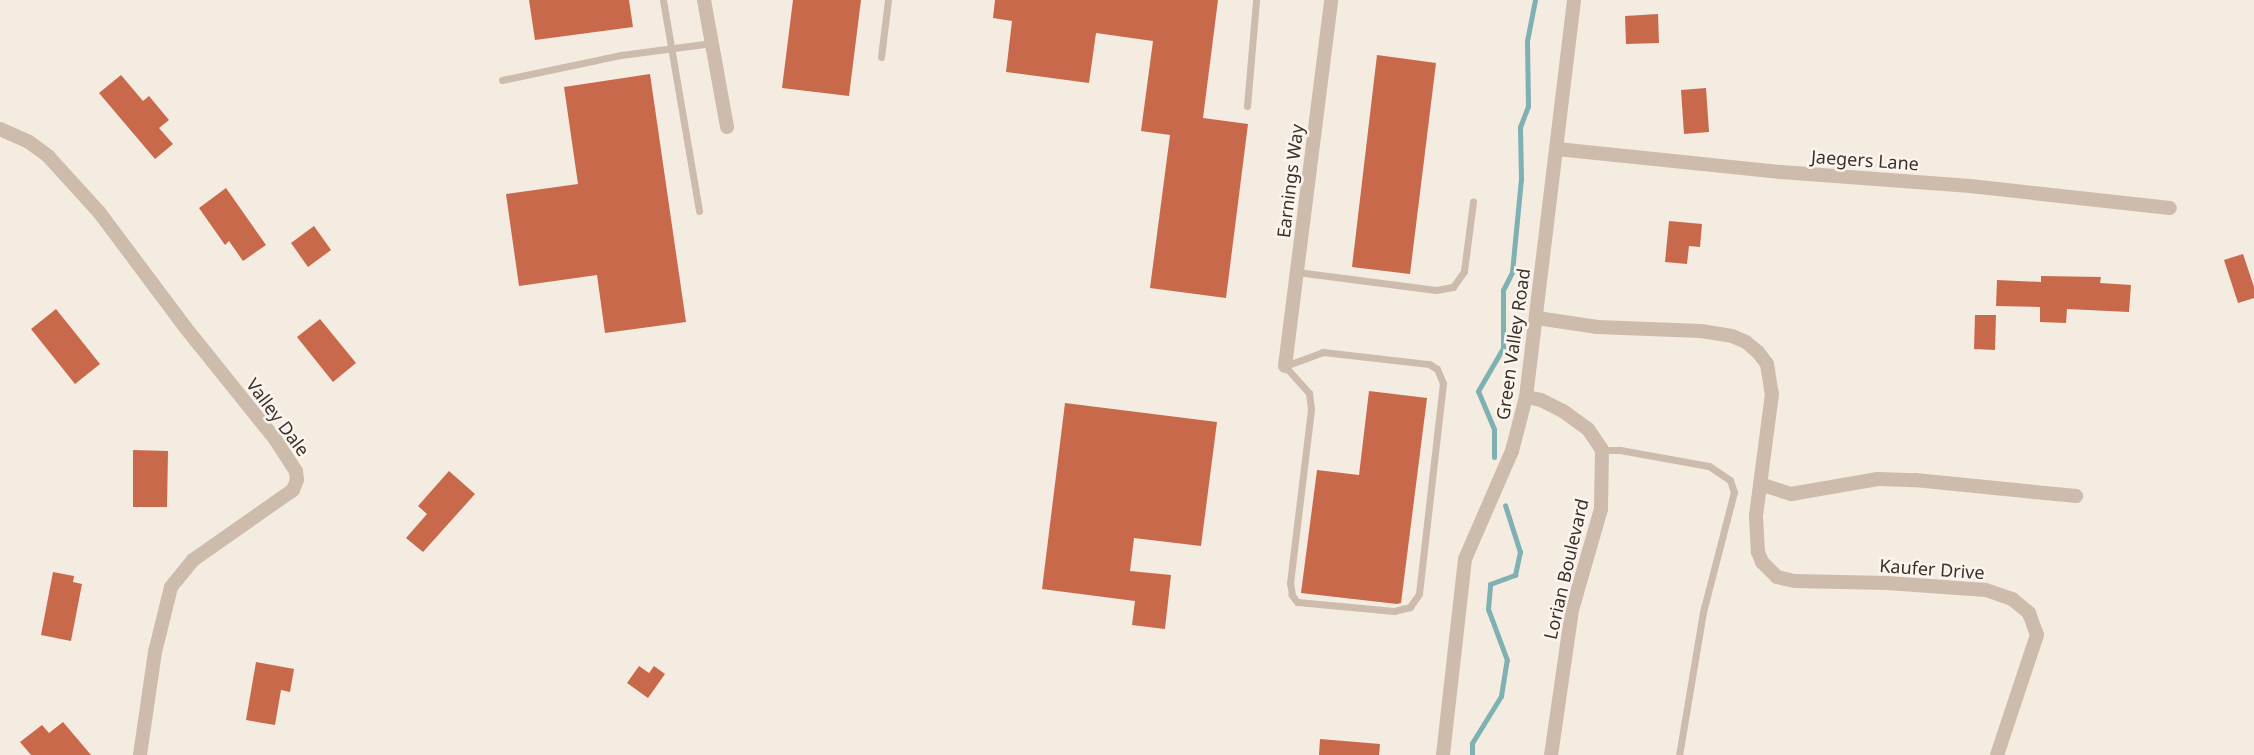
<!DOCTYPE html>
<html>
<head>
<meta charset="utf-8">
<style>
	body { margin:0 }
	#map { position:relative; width:2254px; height:755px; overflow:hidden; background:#f4ebe1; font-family:"Noto Sans",sans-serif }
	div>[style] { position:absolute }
	.stream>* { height:5px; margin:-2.5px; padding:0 2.5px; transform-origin:2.5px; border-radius:2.5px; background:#7fb0b2 }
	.building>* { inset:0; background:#c8694b }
	.lane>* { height:7px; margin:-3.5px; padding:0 3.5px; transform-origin:3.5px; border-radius:3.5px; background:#cdbbac }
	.street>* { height:14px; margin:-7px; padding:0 7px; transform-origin:7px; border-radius:7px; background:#cdbbac }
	span { translate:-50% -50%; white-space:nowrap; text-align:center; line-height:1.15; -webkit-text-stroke:5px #fbf5ee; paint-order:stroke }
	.street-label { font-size:18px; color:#3b302b }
</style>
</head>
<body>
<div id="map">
	<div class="stream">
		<i style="left:1494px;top:457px;width:28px;rotate:-90deg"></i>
		<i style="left:1494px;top:429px;width:41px;rotate:-112.8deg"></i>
		<i style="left:1478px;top:391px;width:50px;rotate:-59.8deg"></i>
		<i style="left:1503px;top:348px;width:58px;rotate:-90deg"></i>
		<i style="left:1503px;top:290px;width:20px;rotate:-63deg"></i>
		<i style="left:1512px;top:272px;width:93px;rotate:-84.5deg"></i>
		<i style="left:1521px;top:179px;width:52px;rotate:-91.1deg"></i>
		<i style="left:1520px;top:127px;width:22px;rotate:-69deg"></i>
		<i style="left:1528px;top:106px;width:65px;rotate:-90.9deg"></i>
		<i style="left:1527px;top:41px;width:42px;rotate:-79deg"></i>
		<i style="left:1472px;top:755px;width:12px;rotate:-90deg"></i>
		<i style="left:1472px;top:743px;width:55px;rotate:-58.3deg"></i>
		<i style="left:1501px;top:696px;width:36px;rotate:-81deg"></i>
		<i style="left:1507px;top:660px;width:54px;rotate:-110.4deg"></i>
		<i style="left:1488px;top:609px;width:25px;rotate:-85deg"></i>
		<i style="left:1490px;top:584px;width:27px;rotate:-20deg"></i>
		<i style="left:1515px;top:575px;width:24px;rotate:-78deg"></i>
		<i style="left:1520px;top:552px;width:49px;rotate:-107.7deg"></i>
	</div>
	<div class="building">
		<i style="clip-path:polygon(529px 0,629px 0,633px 27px,535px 40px)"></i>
		<i style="clip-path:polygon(793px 0,861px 0,849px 96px,782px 88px)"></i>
		<i style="clip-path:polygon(995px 0,1218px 0,1203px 118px,1248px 124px,1226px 298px,1150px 288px,1170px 135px,1141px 131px,1153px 41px,1096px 33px,1089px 83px,1006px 72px,1012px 21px,993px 18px)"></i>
		<i style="clip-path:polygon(1658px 14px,1659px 43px,1626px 44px,1625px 16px)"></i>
		<i style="clip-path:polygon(1377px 55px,1436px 63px,1410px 274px,1352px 267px)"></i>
		<i style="clip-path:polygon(650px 74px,686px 322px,605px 333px,597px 275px,519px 286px,506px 194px,578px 184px,564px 87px)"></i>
		<i style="clip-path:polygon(121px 75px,143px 101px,149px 96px,169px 120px,159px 128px,173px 144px,155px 159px,99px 93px)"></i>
		<i style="clip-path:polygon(1706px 88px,1709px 132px,1684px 134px,1681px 90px)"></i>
		<i style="clip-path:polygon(226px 188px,266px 245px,243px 261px,229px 241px,225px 245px,199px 208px)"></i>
		<i style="clip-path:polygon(1669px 221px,1702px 224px,1700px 247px,1689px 246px,1687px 264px,1665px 262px)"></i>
		<i style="clip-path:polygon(314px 226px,331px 250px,308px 267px,291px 243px)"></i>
		<i style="clip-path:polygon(2243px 254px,2254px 287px,2254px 298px,2238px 303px,2224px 260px)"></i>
		<i style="clip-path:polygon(2041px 276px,2101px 277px,2100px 283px,2131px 285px,2129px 312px,2067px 309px,2066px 323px,2040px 322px,2040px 307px,1996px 306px,1997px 280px,2041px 282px)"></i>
		<i style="clip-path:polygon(56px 309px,100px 364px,75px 384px,31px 329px)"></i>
		<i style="clip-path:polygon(1975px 315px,1996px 315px,1995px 350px,1974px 349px)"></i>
		<i style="clip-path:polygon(320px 319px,356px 363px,333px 382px,297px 337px)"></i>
		<i style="clip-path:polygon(1369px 391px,1427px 398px,1401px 603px,1397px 604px,1301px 593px,1317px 470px,1359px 475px)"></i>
		<i style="clip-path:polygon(1065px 403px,1217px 422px,1201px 546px,1134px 538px,1130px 571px,1171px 575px,1165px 629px,1132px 625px,1135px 601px,1042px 589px)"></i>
		<i style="clip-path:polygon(133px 450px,168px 451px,167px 507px,133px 507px)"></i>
		<i style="clip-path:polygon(449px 471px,475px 494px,423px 552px,406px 538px,427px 514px,418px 506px)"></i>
		<i style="clip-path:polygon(53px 572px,74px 576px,73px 582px,82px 584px,71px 641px,41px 635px)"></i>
		<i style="clip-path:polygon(256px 662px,294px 669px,290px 692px,281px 690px,275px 725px,246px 720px)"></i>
		<i style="clip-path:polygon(639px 666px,649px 673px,654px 666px,665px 674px,648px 698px,627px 683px)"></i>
		<i style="clip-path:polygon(63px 722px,91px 755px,31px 755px,20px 742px,42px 725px,49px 733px)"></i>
		<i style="clip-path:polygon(1320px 739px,1380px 744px,1379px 755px,1319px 755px)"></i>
	</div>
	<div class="lane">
		<i style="left:663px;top:0;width:214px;rotate:80.3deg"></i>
		<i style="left:881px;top:57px;width:57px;rotate:-83deg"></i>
		<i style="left:502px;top:80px;width:122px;rotate:-11.9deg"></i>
		<i style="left:621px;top:55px;width:92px;rotate:-7.5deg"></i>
		<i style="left:1247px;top:106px;width:106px;rotate:-85.1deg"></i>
		<i style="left:1297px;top:272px;width:140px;rotate:7.4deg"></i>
		<i style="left:1436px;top:290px;width:17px;rotate:-10deg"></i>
		<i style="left:1453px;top:287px;width:19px;rotate:-55deg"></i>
		<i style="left:1464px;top:271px;width:70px;rotate:-82.6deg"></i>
		<i style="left:1323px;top:352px;width:107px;rotate:6.5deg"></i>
		<i style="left:1429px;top:364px;width:9px;rotate:32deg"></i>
		<i style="left:1437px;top:369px;width:15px;rotate:67deg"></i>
		<i style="left:1443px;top:383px;width:212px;rotate:96.5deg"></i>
		<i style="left:1419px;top:594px;width:16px;rotate:125deg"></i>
		<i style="left:1410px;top:607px;width:16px;rotate:166deg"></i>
		<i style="left:1394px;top:611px;width:97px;rotate:-174.7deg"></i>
		<i style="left:1297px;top:602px;width:9px;rotate:-126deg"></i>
		<i style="left:1292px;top:595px;width:12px;rotate:-99deg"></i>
		<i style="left:1290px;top:583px;width:175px;rotate:-83.1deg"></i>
		<i style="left:1311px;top:409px;width:16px;rotate:-97deg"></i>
		<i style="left:1309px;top:393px;width:36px;rotate:-132deg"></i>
		<i style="left:1285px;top:366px;width:40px;rotate:-20.2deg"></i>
		<i style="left:1602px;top:450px;width:18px"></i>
		<i style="left:1620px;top:450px;width:90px;rotate:10.2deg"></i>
		<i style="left:1709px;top:466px;width:25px;rotate:34deg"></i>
		<i style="left:1730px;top:480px;width:13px;rotate:72deg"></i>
		<i style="left:1734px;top:492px;width:124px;rotate:104.5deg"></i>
		<i style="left:1703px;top:612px;width:145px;rotate:99.5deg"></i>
	</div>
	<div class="street">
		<i style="left:704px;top:0;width:129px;rotate:79.7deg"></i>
		<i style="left:0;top:129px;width:32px;rotate:24deg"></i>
		<i style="left:29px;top:142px;width:24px;rotate:36deg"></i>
		<i style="left:48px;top:156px;width:76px;rotate:47.7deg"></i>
		<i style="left:99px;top:212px;width:144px;rotate:53.2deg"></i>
		<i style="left:185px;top:327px;width:144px;rotate:51.2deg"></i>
		<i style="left:275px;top:439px;width:38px;rotate:57deg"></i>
		<i style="left:296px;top:471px;width:9px;rotate:84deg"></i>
		<i style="left:297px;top:480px;width:11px;rotate:112deg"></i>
		<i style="left:293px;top:490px;width:122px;rotate:145deg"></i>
		<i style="left:193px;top:560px;width:35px;rotate:129deg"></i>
		<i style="left:171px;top:587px;width:67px;rotate:103.8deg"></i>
		<i style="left:155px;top:652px;width:104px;rotate:98.3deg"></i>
		<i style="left:1557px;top:149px;width:225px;rotate:5.9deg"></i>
		<i style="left:1781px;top:172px;width:190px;rotate:4.2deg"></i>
		<i style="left:1970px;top:186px;width:201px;rotate:6.3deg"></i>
		<i style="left:1537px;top:318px;width:61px;rotate:8.5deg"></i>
		<i style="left:1597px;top:327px;width:104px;rotate:2.2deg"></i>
		<i style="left:1701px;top:331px;width:31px;rotate:9deg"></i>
		<i style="left:1732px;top:336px;width:15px;rotate:23deg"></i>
		<i style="left:1746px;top:342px;width:16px;rotate:40deg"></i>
		<i style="left:1758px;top:352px;width:15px;rotate:53deg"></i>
		<i style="left:1767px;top:364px;width:30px;rotate:81deg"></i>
		<i style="left:1772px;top:394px;width:123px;rotate:97.5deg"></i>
		<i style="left:1756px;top:516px;width:36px;rotate:87deg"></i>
		<i style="left:1758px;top:552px;width:11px;rotate:68deg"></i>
		<i style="left:1762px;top:562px;width:21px;rotate:45deg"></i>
		<i style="left:1777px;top:577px;width:18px;rotate:13deg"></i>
		<i style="left:1795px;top:581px;width:92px;rotate:1.2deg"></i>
		<i style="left:1887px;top:583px;width:99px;rotate:4deg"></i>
		<i style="left:1986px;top:590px;width:28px;rotate:19deg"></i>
		<i style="left:2012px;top:599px;width:22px;rotate:39deg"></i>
		<i style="left:2029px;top:613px;width:23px;rotate:70deg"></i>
		<i style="left:2037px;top:635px;width:126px;rotate:108.4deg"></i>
		<i style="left:1285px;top:366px;width:369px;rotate:-82.8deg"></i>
		<i style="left:1526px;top:397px;width:15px;rotate:11deg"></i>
		<i style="left:1541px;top:400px;width:25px;rotate:27deg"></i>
		<i style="left:1563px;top:411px;width:31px;rotate:36deg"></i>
		<i style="left:1588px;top:429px;width:25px;rotate:56deg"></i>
		<i style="left:1602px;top:450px;width:59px;rotate:91deg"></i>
		<i style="left:1601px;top:509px;width:105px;rotate:106deg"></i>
		<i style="left:1572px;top:610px;width:147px;rotate:98.2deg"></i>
		<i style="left:1760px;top:484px;width:33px;rotate:18deg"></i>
		<i style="left:1791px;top:494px;width:88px;rotate:-9.8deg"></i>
		<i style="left:1878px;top:479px;width:37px;rotate:2deg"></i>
		<i style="left:1915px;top:480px;width:162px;rotate:5.7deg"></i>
		<i style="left:1443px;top:755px;width:197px;rotate:-83.6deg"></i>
		<i style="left:1465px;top:559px;width:118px;rotate:-66.5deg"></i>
		<i style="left:1512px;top:451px;width:56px;rotate:-75.5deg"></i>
		<i style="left:1526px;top:397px;width:400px;rotate:-83.1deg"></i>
	</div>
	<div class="street-label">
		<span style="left:1865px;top:160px;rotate:4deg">Jaegers Lane</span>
		<span style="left:1290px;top:181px;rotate:-83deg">Earnings Way</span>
		<span style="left:1513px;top:344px;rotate:-82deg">Green Valley Road</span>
		<span style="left:278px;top:417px;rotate:53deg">Valley Dale</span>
		<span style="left:1566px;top:569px;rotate:-77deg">Lorian Boulevard</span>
		<span style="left:1932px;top:569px;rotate:4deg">Kaufer Drive</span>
	</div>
</div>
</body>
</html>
